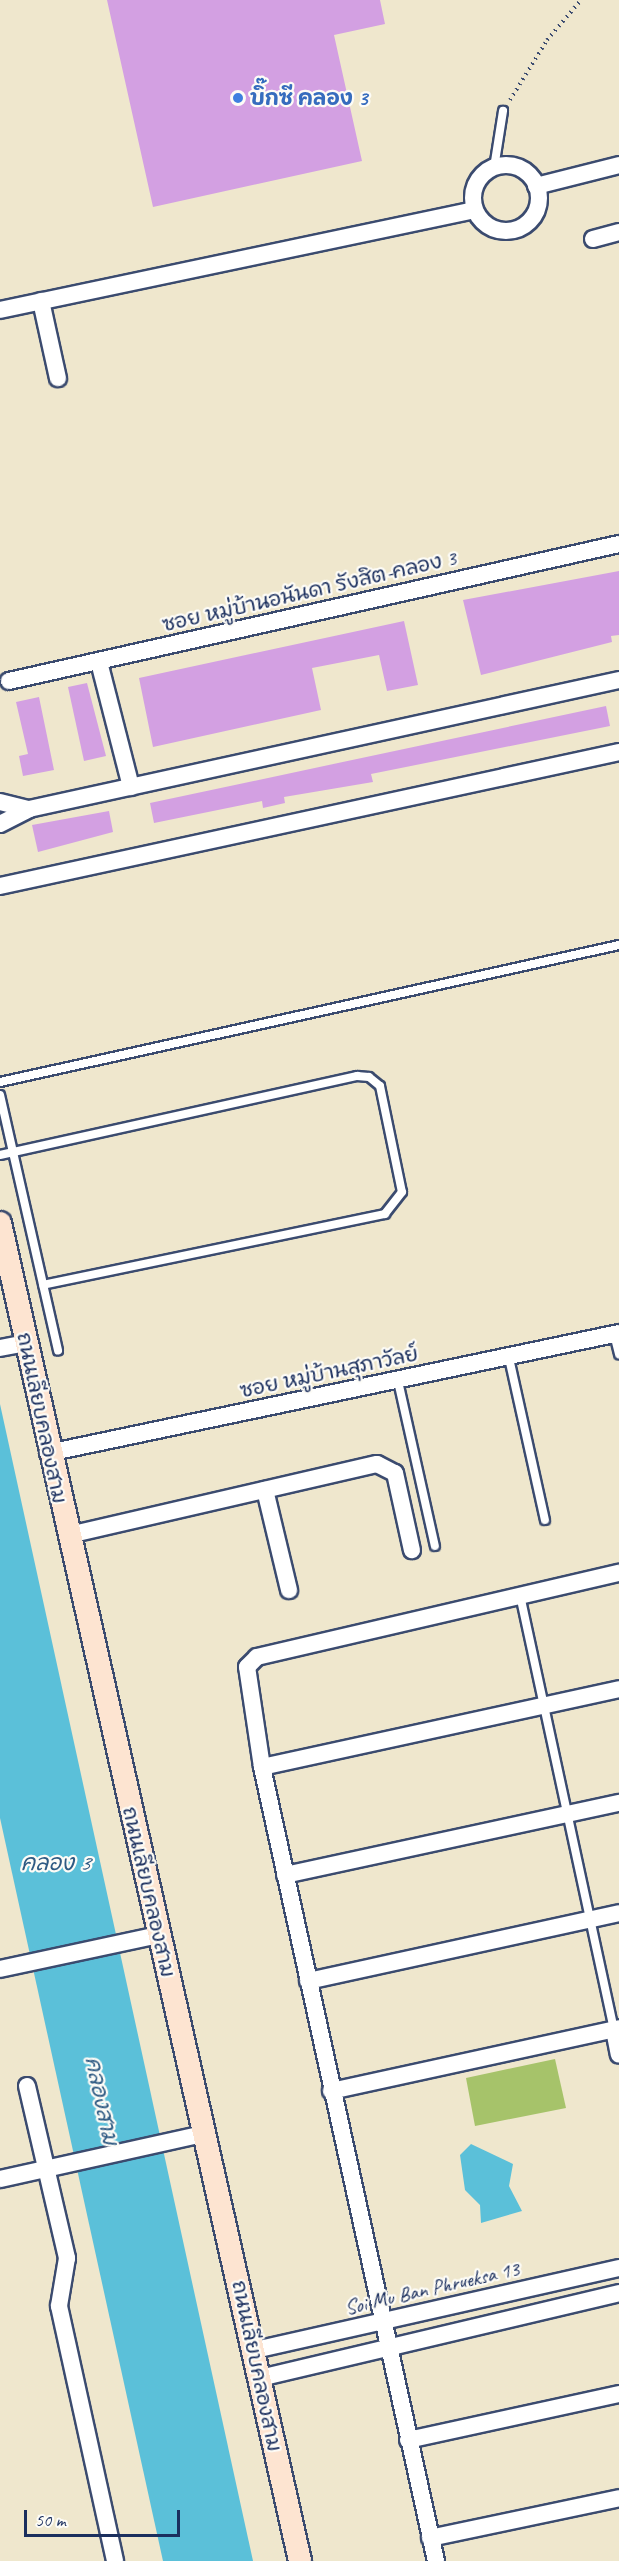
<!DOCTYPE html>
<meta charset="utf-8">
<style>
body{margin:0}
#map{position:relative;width:619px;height:2561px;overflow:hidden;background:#efe7cd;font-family:Caveat,"Playpen Sans Thai",sans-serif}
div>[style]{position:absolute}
.green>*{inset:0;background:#a6c36a}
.water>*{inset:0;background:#5bc0d9}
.building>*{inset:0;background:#d3a0e2}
.path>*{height:4px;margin-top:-2px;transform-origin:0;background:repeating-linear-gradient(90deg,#3b4b6f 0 1.5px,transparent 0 6px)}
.roads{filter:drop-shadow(2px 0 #3b4b6f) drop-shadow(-2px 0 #3b4b6f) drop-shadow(0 2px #3b4b6f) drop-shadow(0 -2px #3b4b6f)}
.lane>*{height:8px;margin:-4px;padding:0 4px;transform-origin:4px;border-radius:4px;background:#fff}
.street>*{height:16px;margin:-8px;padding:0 8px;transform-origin:8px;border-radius:8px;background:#fff}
.street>.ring{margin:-8px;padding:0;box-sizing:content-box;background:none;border:16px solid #fff;border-radius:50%}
.secondary>*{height:22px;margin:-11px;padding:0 11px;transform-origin:11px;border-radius:11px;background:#fde4d1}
.dots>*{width:16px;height:16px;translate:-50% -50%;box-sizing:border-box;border:3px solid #fdfcf7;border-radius:50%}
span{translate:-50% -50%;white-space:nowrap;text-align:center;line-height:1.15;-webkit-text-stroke:4.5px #fdfcf7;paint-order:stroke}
.shop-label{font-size:21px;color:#366cbe;font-weight:700}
.left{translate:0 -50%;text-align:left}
.street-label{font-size:21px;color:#1b2f5e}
.water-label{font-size:22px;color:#2e5a83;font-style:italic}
.scale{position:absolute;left:24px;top:2510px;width:156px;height:27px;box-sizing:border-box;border:3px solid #1b2f5e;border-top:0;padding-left:8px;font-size:18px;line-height:21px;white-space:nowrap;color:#1b2f5e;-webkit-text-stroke:4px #fdfcf7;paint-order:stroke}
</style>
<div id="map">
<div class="green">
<div style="clip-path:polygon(555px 2059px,566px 2108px,475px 2126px,466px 2078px)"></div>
</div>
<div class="water">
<div style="clip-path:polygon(0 1404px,253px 2561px,163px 2561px,0 1818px)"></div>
<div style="clip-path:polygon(471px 2144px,513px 2164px,509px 2186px,522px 2211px,481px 2223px,480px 2205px,465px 2190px,460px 2155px)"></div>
</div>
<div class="building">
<div style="clip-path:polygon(107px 0,380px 0,385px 24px,334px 35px,362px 161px,153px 207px)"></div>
<div style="clip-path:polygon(619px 571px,619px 635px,611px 636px,612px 642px,481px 675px,463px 600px)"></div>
<div style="clip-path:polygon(404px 621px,418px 685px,387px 691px,379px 655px,312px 668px,321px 710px,153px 747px,139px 678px)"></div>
<div style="clip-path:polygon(87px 683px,106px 756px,84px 761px,68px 687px)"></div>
<div style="clip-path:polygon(39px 697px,54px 770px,23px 776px,19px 756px,28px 754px,16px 702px)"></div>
<div style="clip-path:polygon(606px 706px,610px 726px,371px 774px,373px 782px,284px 797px,285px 803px,263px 808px,262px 801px,154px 823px,150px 803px)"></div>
<div style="clip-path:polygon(109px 811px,113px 832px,38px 852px,32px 825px)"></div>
</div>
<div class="path">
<div style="left:510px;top:100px;width:70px;rotate:-58.3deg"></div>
<div style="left:547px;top:40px;width:52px;rotate:-49.6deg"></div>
</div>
<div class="roads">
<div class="lane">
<div style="left:494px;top:168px;width:58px;rotate:-81deg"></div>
<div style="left:0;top:1082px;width:634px;rotate:-12.48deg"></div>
<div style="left:0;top:1095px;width:262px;rotate:77.2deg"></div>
<div style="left:0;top:1155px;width:366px;rotate:-12.5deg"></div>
<div style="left:357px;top:1076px;width:12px;rotate:5deg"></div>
<div style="left:369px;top:1077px;width:14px;rotate:39deg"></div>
<div style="left:380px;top:1086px;width:108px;rotate:78.3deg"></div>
<div style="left:402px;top:1192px;width:28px;rotate:128deg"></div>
<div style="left:385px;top:1214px;width:349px;rotate:168.3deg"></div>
<div style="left:614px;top:1334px;width:21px;rotate:76deg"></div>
<div style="left:509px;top:1358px;width:166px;rotate:77.5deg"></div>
<div style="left:398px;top:1381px;width:169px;rotate:77.4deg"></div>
<div style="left:520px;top:1595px;width:445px;rotate:77.8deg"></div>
</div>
<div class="street">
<div class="ring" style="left:473px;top:165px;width:50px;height:50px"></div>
<div style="left:536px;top:186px;width:86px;rotate:-14.2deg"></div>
<div style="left:593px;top:239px;width:27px;rotate:-15deg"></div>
<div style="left:41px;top:301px;width:79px;rotate:77.6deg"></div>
<div style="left:0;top:310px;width:485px;rotate:-11.9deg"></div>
<div style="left:99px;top:662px;width:129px;rotate:75.6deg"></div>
<div style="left:9px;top:681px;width:625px;rotate:-12.66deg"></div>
<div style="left:0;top:802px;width:30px;rotate:14deg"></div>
<div style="left:0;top:824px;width:33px;rotate:-27deg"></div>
<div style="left:29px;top:809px;width:604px;rotate:-12.33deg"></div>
<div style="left:0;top:886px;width:633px;rotate:-12.21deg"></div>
<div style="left:0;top:1348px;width:26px;rotate:-11deg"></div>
<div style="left:48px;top:1453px;width:583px;rotate:-11.87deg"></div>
<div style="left:265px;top:1490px;width:103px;rotate:76.5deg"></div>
<div style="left:69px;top:1535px;width:316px;rotate:-13deg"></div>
<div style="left:377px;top:1464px;width:20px;rotate:27deg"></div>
<div style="left:395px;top:1473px;width:79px;rotate:77.6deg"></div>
<div style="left:262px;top:1767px;width:365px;rotate:-12.3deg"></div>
<div style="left:285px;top:1875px;width:342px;rotate:-12.2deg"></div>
<div style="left:0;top:1969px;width:163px;rotate:-12.1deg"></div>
<div style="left:308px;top:1981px;width:318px;rotate:-12.3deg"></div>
<div style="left:614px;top:2030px;width:25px;rotate:79deg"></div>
<div style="left:27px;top:2086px;width:177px;rotate:76.9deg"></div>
<div style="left:67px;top:2258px;width:49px;rotate:99.5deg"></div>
<div style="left:59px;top:2306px;width:261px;rotate:77.6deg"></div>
<div style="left:331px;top:2091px;width:295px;rotate:-12.3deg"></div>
<div style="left:0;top:2179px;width:208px;rotate:-12.5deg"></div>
<div style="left:255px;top:2350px;width:373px;rotate:-12.7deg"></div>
<div style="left:260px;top:2378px;width:369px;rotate:-13.3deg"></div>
<div style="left:408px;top:2440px;width:216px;rotate:-12.3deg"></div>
<div style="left:430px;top:2538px;width:193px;rotate:-11.9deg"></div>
<div style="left:436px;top:2561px;width:813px;rotate:-102.36deg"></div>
<div style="left:262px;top:1767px;width:101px;rotate:-98.5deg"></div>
<div style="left:247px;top:1667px;width:14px;rotate:-45deg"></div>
<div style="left:257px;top:1657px;width:372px;rotate:-13.1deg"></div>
</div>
<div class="secondary">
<div style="left:0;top:1223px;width:1371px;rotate:77.36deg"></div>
</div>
</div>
<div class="dots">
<div style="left:238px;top:98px;background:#3f7fe0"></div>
</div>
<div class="shop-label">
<span class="left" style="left:250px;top:98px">บิ๊กซี คลอง 3</span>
</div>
<div class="street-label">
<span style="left:309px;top:591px;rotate:-13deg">ซอย หมู่บ้านอนันดา รังสิต-คลอง 3</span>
<span style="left:329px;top:1372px;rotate:-12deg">ซอย หมู่บ้านสุภาวัลย์</span>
<span style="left:42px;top:1418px;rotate:78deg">ถนนเลียบคลองสาม</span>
<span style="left:149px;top:1892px;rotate:77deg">ถนนเลียบคลองสาม</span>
<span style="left:432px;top:2288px;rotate:-13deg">Soi Mu Ban Phrueksa 13</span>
<span style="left:257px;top:2366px;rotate:78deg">ถนนเลียบคลองสาม</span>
</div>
<div class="water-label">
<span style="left:55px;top:1864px">คลอง 3</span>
<span style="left:101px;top:2101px;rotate:78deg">คลองสาม</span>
</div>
<div class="scale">50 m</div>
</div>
